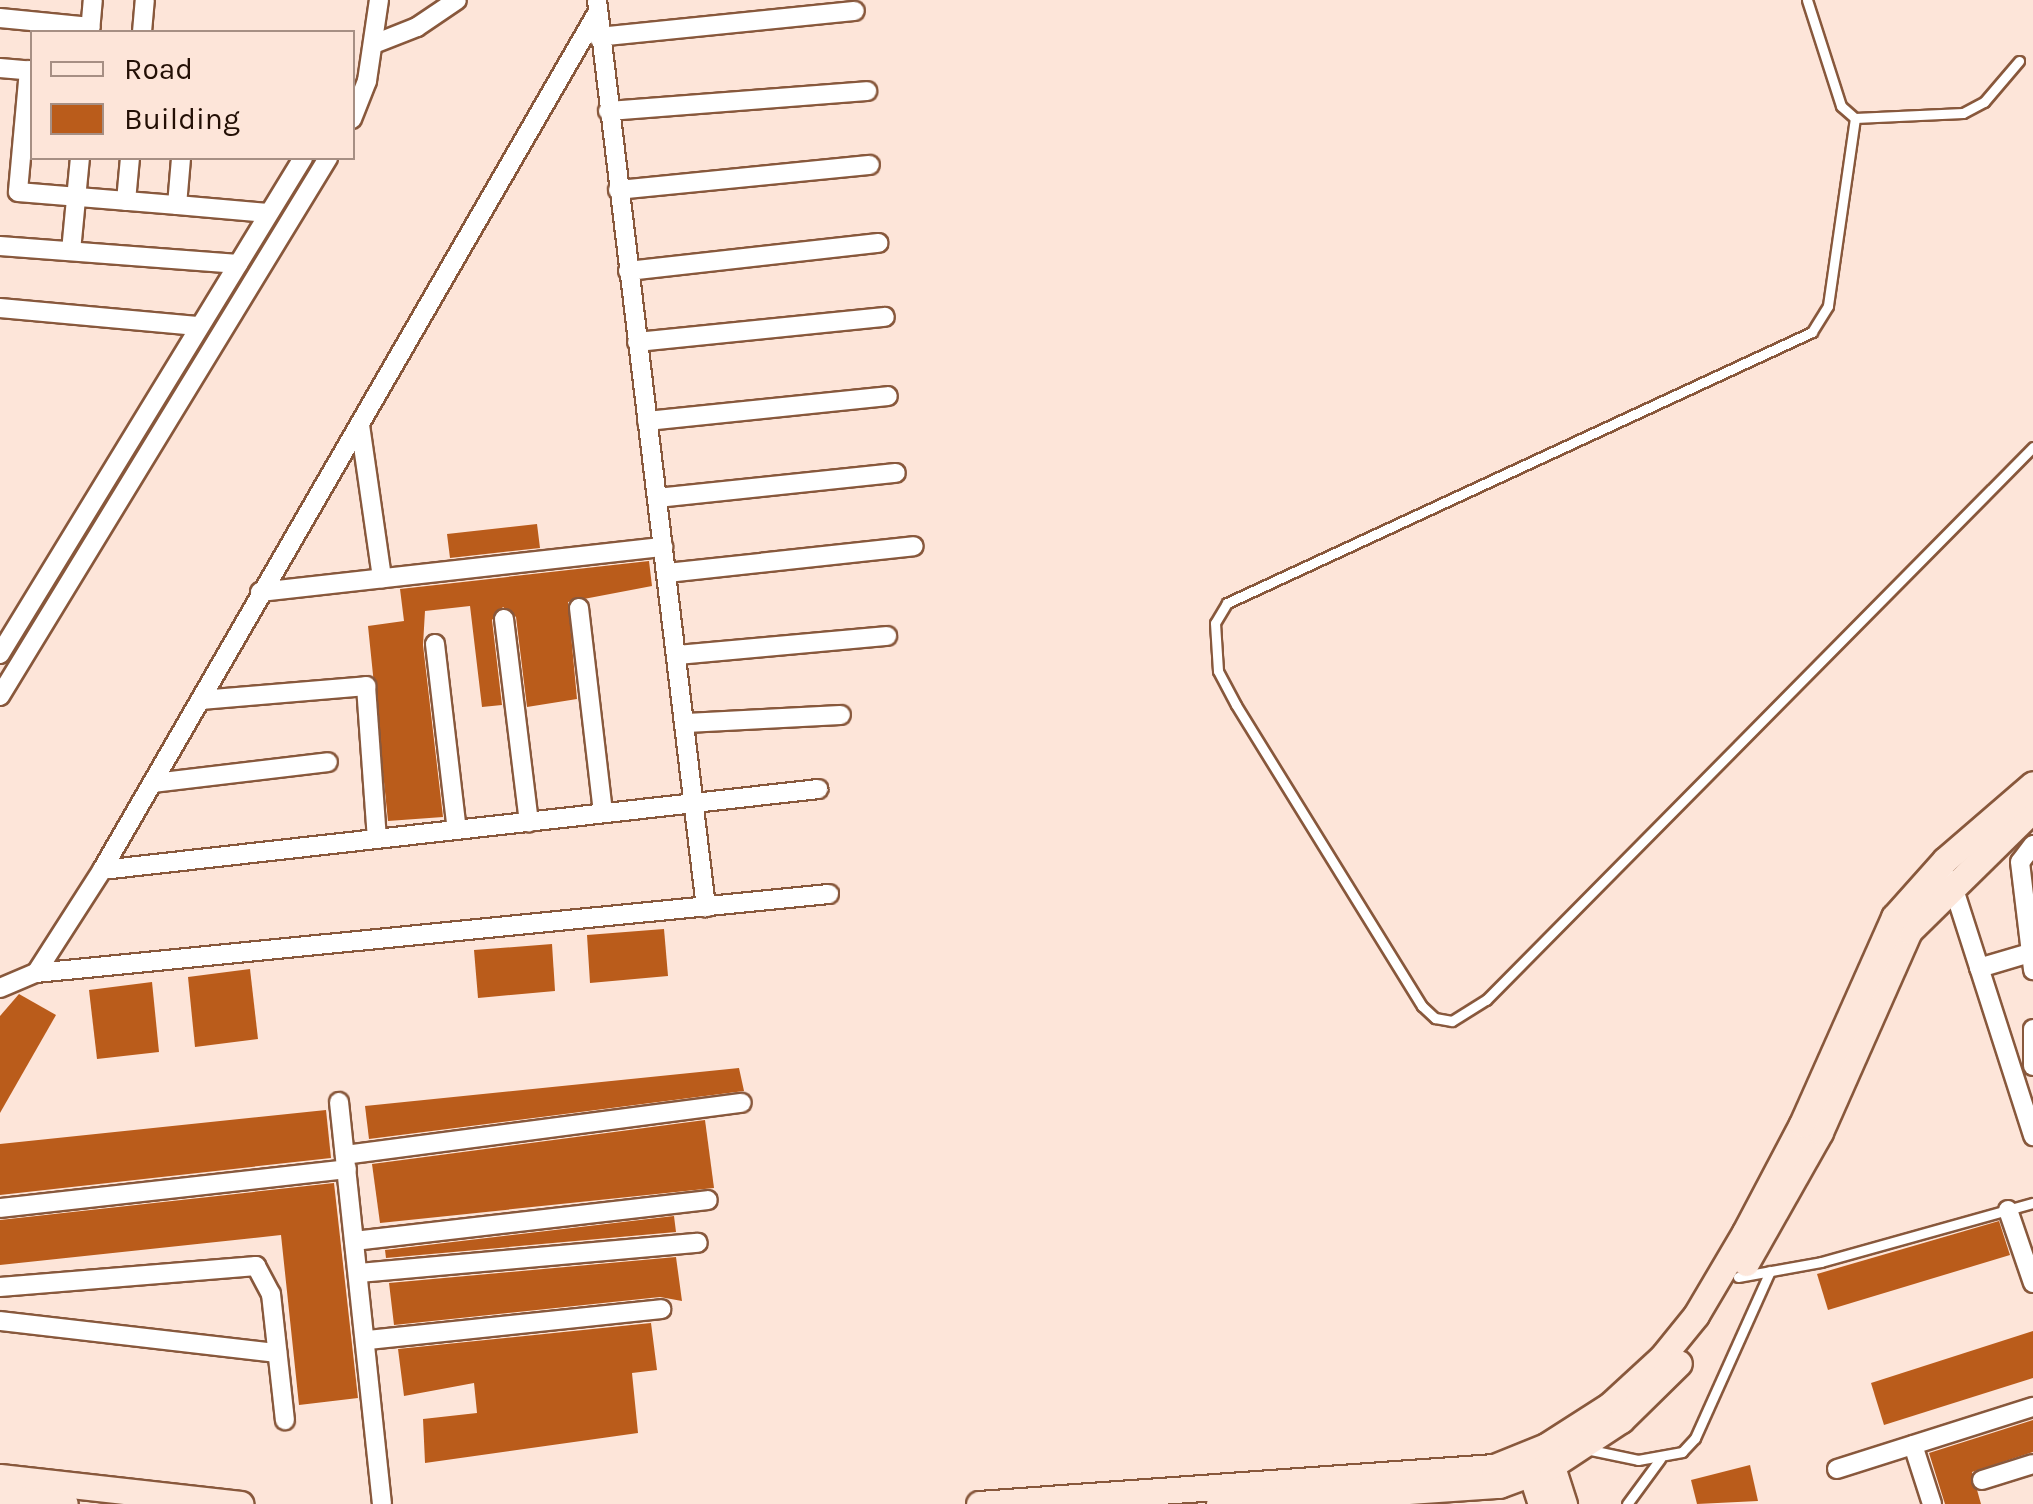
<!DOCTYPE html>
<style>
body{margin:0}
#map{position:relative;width:2033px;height:1504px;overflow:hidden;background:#fde5d9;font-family:Karla,sans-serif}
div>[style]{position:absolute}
.building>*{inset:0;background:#ba5c1b}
.roads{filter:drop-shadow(2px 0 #88583c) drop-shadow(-2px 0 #88583c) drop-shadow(0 2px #88583c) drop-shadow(0 -2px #88583c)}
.lane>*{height:9px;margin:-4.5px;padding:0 4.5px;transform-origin:4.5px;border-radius:4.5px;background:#fff}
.street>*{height:18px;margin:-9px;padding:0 9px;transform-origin:9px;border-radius:9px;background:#fff}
.secondary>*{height:25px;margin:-12.5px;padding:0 12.5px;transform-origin:12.5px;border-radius:12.5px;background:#fde7db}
span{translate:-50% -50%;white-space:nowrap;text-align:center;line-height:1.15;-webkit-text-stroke:9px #fde5d9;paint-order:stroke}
.legend{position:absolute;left:30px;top:30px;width:325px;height:130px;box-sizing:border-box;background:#fde5d9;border:2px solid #a68f84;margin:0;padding:12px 18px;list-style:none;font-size:30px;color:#230f05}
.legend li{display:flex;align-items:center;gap:20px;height:50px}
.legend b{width:50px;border:2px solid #a68f84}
</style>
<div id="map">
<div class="building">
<div style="clip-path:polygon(537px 524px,540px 548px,450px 558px,447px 534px)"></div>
<div style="clip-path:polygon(649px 561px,652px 586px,568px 602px,577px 699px,527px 707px,516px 617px,503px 607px,492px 620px,502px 705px,482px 707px,470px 606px,425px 611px,423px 645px,443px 817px,388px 821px,368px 626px,404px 621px,400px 589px)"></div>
<div style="clip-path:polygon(664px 929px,668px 976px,590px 983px,587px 935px)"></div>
<div style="clip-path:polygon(552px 944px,555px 991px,478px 998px,474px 950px)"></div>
<div style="clip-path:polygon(250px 969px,258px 1039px,195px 1047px,188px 977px)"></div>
<div style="clip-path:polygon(152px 982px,159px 1052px,97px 1059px,89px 990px)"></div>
<div style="clip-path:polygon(19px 994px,56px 1015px,0 1113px,0 1016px)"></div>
<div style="clip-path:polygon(739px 1068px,744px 1091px,369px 1139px,365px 1106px)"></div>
<div style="clip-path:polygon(326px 1110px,331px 1158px,0 1195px,0 1144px)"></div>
<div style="clip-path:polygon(705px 1120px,714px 1188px,380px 1223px,372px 1164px)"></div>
<div style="clip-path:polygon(334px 1183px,358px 1398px,299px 1405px,281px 1235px,0 1265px,0 1220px)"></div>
<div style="clip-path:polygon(674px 1216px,676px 1232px,386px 1258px,385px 1250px)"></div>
<div style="clip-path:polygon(1999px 1221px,2010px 1255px,1828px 1310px,1817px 1274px)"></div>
<div style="clip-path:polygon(676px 1257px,682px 1301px,660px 1297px,394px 1325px,389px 1283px)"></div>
<div style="clip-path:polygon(651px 1323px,657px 1370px,632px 1373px,638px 1433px,425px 1463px,423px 1419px,477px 1413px,474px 1383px,404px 1396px,398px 1349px)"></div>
<div style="clip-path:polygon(2033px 1331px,2033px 1378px,1884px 1425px,1871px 1383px)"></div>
<div style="clip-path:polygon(2033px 1420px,2033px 1452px,1972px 1472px,1981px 1504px,1945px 1504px,1929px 1453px)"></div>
<div style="clip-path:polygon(1750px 1465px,1758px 1501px,1697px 1504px,1691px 1480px)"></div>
</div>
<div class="roads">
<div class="lane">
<div style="left:1807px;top:0;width:111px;rotate:72.2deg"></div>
<div style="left:1841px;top:106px;width:18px;rotate:41deg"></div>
<div style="left:1855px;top:118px;width:108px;rotate:-2.7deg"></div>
<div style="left:1963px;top:113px;width:24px;rotate:-28deg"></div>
<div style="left:1984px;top:102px;width:54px;rotate:-49.5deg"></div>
<div style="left:1855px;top:118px;width:190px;rotate:98.2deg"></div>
<div style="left:1828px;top:306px;width:31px;rotate:122deg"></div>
<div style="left:1812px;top:332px;width:645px;rotate:155.14deg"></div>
<div style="left:1227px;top:603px;width:23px;rotate:121deg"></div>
<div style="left:1215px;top:623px;width:48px;rotate:86.4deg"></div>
<div style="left:1218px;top:671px;width:38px;rotate:62deg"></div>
<div style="left:1236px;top:705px;width:354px;rotate:58.3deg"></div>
<div style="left:1422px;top:1006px;width:18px;rotate:43deg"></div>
<div style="left:1435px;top:1018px;width:17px;rotate:10deg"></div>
<div style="left:1452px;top:1021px;width:40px;rotate:-32deg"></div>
<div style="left:1486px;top:1000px;width:778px;rotate:-45.31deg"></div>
<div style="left:1738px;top:1277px;width:84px;rotate:-10.2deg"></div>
<div style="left:1821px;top:1262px;width:220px;rotate:-15.6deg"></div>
<div style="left:1586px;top:1449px;width:53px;rotate:11.9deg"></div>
<div style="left:1638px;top:1460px;width:45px;rotate:-10.3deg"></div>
<div style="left:1682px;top:1452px;width:19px;rotate:-47deg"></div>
<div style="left:1695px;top:1438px;width:183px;rotate:-65.8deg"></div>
<div style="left:1627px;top:1504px;width:56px;rotate:-53.7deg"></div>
</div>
<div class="street">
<div style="left:597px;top:0;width:914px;rotate:83.15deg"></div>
<div style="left:0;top:18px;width:91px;rotate:5.6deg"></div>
<div style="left:90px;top:32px;width:32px;rotate:-85deg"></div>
<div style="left:142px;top:32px;width:32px;rotate:-85deg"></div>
<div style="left:598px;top:37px;width:258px;rotate:-5.8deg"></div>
<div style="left:374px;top:44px;width:46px;rotate:-21.6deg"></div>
<div style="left:417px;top:27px;width:48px;rotate:-34deg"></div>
<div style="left:0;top:68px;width:32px;rotate:5deg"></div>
<div style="left:29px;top:70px;width:122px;rotate:95.2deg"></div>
<div style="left:18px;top:192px;width:160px;rotate:4.7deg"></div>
<div style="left:177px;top:205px;width:47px;rotate:-85.1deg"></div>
<div style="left:608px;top:111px;width:260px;rotate:-4.4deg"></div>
<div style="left:352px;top:119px;width:41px;rotate:-68.5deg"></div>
<div style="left:367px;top:81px;width:82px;rotate:-81.6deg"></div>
<div style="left:618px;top:190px;width:253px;rotate:-5.7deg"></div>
<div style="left:126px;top:201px;width:43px;rotate:-84.7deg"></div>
<div style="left:177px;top:205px;width:91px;rotate:5deg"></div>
<div style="left:0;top:246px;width:239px;rotate:4.3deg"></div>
<div style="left:71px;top:251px;width:93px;rotate:-84.5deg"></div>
<div style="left:628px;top:271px;width:252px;rotate:-6.4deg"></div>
<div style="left:0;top:308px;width:198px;rotate:5.2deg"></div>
<div style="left:637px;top:342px;width:249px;rotate:-5.8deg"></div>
<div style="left:647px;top:421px;width:242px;rotate:-5.9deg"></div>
<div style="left:360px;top:425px;width:155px;rotate:81.8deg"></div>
<div style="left:657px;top:498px;width:240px;rotate:-6deg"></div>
<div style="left:667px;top:573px;width:248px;rotate:-6.2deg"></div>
<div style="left:260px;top:592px;width:406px;rotate:-6.4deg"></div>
<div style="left:579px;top:608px;width:206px;rotate:83.3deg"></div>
<div style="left:504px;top:619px;width:205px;rotate:83deg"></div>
<div style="left:435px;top:644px;width:187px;rotate:83.3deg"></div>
<div style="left:0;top:654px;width:581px;rotate:-58.58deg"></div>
<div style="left:678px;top:655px;width:210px;rotate:-5.2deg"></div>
<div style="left:0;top:696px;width:630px;rotate:-58.63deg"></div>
<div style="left:201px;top:700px;width:166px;rotate:-4.8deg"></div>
<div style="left:366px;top:686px;width:153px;rotate:85.9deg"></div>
<div style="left:686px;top:723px;width:155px;rotate:-3deg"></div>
<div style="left:153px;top:783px;width:176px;rotate:-6.8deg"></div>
<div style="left:2033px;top:845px;width:21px;rotate:127deg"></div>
<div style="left:2020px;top:862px;width:109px;rotate:83.1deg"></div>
<div style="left:102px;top:870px;width:721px;rotate:-6.45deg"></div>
<div style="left:1951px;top:880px;width:269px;rotate:72.2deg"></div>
<div style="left:1979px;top:968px;width:56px;rotate:-16.5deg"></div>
<div style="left:36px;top:973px;width:122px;rotate:-57.3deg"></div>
<div style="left:102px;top:870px;width:987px;rotate:-59.98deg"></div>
<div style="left:0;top:988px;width:39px;rotate:-23deg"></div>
<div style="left:36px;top:973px;width:797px;rotate:-5.69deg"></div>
<div style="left:2033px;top:1029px;width:37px;rotate:90deg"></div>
<div style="left:339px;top:1102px;width:404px;rotate:83.9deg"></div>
<div style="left:345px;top:1155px;width:400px;rotate:-7.5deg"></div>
<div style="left:0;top:1208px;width:349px;rotate:-6.4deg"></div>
<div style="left:2008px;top:1210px;width:77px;rotate:71.1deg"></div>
<div style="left:354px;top:1241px;width:356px;rotate:-6.6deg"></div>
<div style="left:359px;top:1273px;width:340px;rotate:-5.1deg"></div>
<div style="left:0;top:1287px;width:257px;rotate:-4.7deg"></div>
<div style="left:256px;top:1266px;width:32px;rotate:62deg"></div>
<div style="left:271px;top:1294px;width:127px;rotate:83.7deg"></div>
<div style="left:0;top:1321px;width:279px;rotate:6.6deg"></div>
<div style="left:368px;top:1340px;width:295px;rotate:-6deg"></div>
<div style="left:1913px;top:1445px;width:62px;rotate:72.1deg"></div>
<div style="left:1837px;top:1469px;width:206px;rotate:-17.6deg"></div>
<div style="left:1982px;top:1480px;width:53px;rotate:-17.4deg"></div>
</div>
<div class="secondary">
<div style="left:1746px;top:1263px;width:150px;rotate:-60.5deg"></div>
<div style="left:1820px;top:1132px;width:220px;rotate:-66.1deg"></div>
<div style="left:1909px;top:931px;width:174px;rotate:-44.5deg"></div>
<div style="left:1547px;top:1451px;width:56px;rotate:72.2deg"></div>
<div style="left:1527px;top:1461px;width:45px;rotate:72deg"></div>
<div style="left:0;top:1477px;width:242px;rotate:6.4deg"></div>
<div style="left:0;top:1497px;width:65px;rotate:6.1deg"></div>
<div style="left:979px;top:1504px;width:516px;rotate:-4.11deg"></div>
<div style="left:1494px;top:1467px;width:56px;rotate:-22deg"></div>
<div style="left:1546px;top:1446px;width:76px;rotate:-32.6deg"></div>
<div style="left:1610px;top:1405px;width:71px;rotate:-42.7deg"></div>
<div style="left:1662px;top:1357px;width:54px;rotate:-51deg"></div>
<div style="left:1696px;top:1315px;width:96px;rotate:-59.4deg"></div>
<div style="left:1745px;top:1232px;width:122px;rotate:-62.2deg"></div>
<div style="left:1802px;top:1124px;width:227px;rotate:-66deg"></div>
<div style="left:1894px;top:917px;width:76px;rotate:-48.2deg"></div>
<div style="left:1945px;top:860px;width:116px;rotate:-40.8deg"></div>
<div style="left:1219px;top:1504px;width:281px;rotate:-3.9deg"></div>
<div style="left:1499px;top:1485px;width:55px;rotate:-20.1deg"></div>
<div style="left:1551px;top:1466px;width:84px;rotate:-33.3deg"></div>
<div style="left:1621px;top:1420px;width:81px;rotate:-44.5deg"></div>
</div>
</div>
<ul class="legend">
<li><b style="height:12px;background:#fde7db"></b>Road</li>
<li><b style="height:28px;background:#ba5c1b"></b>Building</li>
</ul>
</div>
